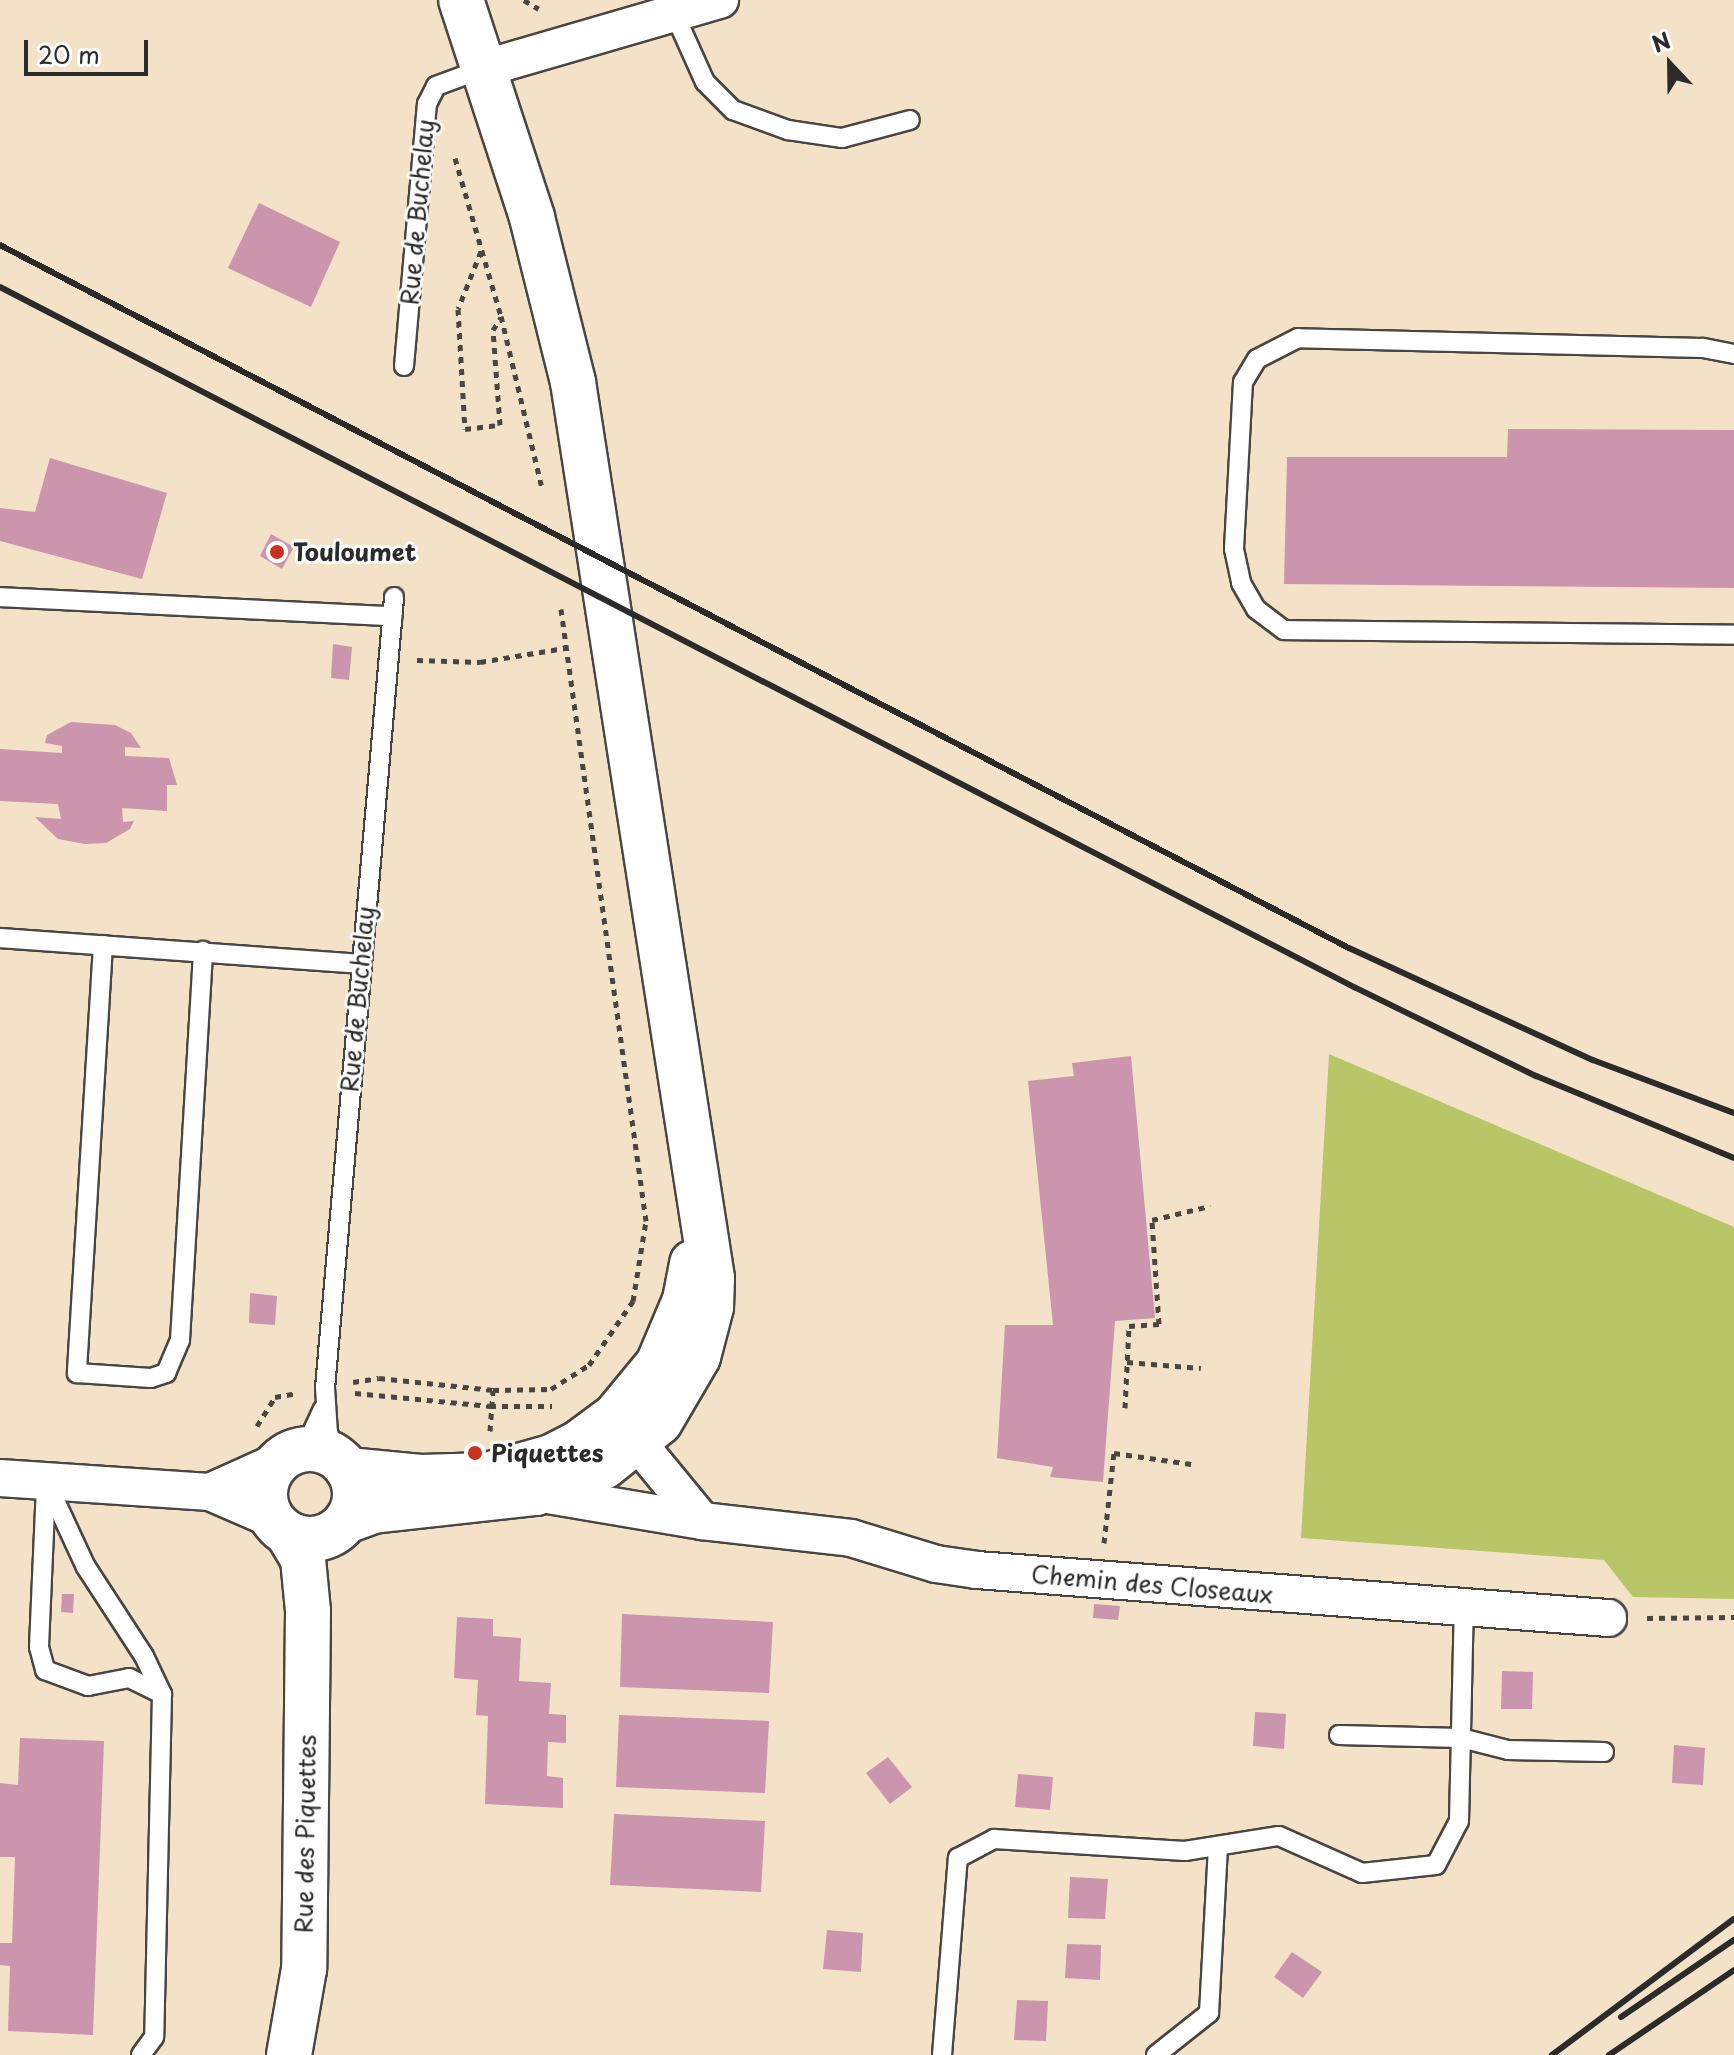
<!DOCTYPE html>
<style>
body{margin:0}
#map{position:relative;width:1734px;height:2055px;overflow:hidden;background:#f3e2c7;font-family:"Playpen Sans",sans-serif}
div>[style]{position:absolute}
.green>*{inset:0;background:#b8c668}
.building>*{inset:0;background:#cb95ae}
.path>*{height:5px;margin-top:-2.5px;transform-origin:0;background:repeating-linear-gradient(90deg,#494642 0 6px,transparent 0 12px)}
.roads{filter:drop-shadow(2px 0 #494642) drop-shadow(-2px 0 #494642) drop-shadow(0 2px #494642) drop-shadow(0 -2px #494642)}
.service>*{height:18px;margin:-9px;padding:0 9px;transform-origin:9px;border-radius:9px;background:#fff}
.minor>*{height:36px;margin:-18px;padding:0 18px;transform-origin:18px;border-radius:18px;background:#fff}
.tertiary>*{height:44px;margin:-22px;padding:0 22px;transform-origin:22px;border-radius:22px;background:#fff}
.tertiary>.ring{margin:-22px;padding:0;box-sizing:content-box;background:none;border:44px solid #fff;border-radius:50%}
.rail>*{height:6px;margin:-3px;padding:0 3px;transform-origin:3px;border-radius:3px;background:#2b2b2b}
.dots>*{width:22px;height:22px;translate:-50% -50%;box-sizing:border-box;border:4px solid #fff;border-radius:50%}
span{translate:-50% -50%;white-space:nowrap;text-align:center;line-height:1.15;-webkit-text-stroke:6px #fff;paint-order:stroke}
.street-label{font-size:24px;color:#2b2b2b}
.poi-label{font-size:24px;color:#2b2b2b;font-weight:700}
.left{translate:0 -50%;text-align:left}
.north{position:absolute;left:1630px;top:24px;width:80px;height:80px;-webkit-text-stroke:6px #fff;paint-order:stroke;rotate:338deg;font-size:22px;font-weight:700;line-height:32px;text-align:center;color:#2b2b2b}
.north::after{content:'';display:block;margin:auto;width:28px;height:36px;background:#2b2b2b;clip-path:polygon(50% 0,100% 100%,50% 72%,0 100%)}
.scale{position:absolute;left:24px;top:40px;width:124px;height:36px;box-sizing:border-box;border:4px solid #2b2b2b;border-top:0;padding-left:10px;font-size:24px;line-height:28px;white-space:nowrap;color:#2b2b2b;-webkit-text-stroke:6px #fff;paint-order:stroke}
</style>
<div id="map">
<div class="green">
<div style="clip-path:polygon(1329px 1054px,1734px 1227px,1734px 1599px,1633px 1597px,1604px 1560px,1301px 1538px)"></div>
</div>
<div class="building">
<div style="clip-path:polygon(259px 203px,340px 242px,311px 307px,228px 268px)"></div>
<div style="clip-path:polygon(1508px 429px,1734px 430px,1734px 588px,1284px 584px,1287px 457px,1507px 457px)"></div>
<div style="clip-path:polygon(50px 458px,167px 493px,142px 579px,0 541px,0 508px,35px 512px)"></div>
<div style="clip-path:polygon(271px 534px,294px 547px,282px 569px,260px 556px)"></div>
<div style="clip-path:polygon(333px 644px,352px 647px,349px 680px,331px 678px)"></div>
<div style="clip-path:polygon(71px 722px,115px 725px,131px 733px,141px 748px,125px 747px,125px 756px,169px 758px,177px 785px,167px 785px,167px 811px,122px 808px,123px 822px,134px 821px,130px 829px,106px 843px,85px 844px,58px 839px,35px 817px,61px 819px,58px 804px,0 801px,0 749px,62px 753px,62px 746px,45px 743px,47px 735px)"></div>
<div style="clip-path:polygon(1131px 1056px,1155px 1318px,1115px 1321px,1103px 1482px,1050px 1477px,1053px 1467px,997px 1458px,1005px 1325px,1053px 1325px,1028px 1081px,1074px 1076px,1072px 1063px)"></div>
<div style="clip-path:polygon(250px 1293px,277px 1296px,275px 1325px,249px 1323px)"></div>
<div style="clip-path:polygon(62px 1594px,74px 1594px,73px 1613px,61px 1612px)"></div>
<div style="clip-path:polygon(1094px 1604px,1120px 1606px,1118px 1620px,1093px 1618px)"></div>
<div style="clip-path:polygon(622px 1614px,773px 1622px,769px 1693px,620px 1687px)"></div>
<div style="clip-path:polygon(457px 1617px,493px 1619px,493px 1636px,521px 1638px,519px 1681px,551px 1683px,549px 1714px,566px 1715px,566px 1743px,548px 1742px,547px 1776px,563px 1778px,563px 1808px,485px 1804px,488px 1716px,476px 1715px,478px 1680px,454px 1678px)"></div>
<div style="clip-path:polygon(1502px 1671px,1533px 1672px,1532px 1709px,1501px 1709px)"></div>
<div style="clip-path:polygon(1255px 1712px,1286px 1714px,1284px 1749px,1253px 1746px)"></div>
<div style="clip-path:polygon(619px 1715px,769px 1721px,765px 1793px,616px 1787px)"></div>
<div style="clip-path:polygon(20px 1738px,104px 1741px,93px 2035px,8px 2031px,10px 1966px,0 1965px,0 1943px,12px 1943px,15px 1857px,0 1857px,0 1783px,18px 1785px)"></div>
<div style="clip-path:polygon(1674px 1745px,1705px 1748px,1703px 1785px,1672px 1783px)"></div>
<div style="clip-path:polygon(888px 1757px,912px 1787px,890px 1804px,866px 1773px)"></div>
<div style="clip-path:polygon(1018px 1774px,1053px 1777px,1050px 1810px,1015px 1807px)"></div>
<div style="clip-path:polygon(614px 1814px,765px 1821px,761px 1892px,610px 1885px)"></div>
<div style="clip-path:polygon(1070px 1877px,1108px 1879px,1105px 1919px,1068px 1918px)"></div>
<div style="clip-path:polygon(827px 1930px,863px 1933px,861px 1972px,823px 1969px)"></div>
<div style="clip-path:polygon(1067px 1944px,1101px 1945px,1100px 1980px,1065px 1978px)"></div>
<div style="clip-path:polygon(1292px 1952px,1322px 1972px,1303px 1998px,1274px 1977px)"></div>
<div style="clip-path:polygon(1017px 2000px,1048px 2001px,1046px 2041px,1014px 2040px)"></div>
</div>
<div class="path">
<div style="left:524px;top:0;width:17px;rotate:31deg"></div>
<div style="left:455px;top:158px;width:165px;rotate:73.8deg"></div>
<div style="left:501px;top:316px;width:177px;rotate:76.6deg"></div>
<div style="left:481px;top:251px;width:62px;rotate:111.6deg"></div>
<div style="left:458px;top:309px;width:120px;rotate:86.7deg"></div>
<div style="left:465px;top:429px;width:35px;rotate:-7deg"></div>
<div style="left:500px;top:425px;width:95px;rotate:-94.2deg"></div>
<div style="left:493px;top:330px;width:15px;rotate:-58deg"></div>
<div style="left:417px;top:660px;width:63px;rotate:1.8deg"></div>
<div style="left:480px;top:662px;width:86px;rotate:-9.4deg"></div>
<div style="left:1127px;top:1362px;width:74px;rotate:4.6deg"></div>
<div style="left:353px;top:1382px;width:26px;rotate:-9deg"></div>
<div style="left:379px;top:1378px;width:115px;rotate:6deg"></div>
<div style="left:493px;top:1390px;width:58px;rotate:-1deg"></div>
<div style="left:551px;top:1389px;width:45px;rotate:-32.3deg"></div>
<div style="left:589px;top:1365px;width:78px;rotate:-55.5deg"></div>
<div style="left:633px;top:1301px;width:81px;rotate:-80.8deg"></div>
<div style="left:646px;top:1221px;width:618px;rotate:-97.91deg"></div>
<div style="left:355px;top:1393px;width:136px;rotate:5.5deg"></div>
<div style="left:490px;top:1406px;width:62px"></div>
<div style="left:1125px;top:1408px;width:82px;rotate:-87.2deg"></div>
<div style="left:1129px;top:1326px;width:30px;rotate:-4deg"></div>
<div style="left:1159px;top:1324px;width:104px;rotate:-93.9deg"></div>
<div style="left:1152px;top:1220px;width:60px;rotate:-13.6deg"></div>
<div style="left:257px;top:1426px;width:34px;rotate:-58deg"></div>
<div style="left:275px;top:1397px;width:23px;rotate:-10deg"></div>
<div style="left:490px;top:1431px;width:41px;rotate:-85.8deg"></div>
<div style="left:1104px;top:1543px;width:91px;rotate:-83.7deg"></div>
<div style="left:1114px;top:1453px;width:78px;rotate:8.1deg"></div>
<div style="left:1647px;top:1618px;width:87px;rotate:-0.7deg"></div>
</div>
<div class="roads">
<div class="service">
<div style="left:674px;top:13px;width:76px;rotate:65.8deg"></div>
<div style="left:705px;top:82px;width:40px;rotate:45deg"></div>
<div style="left:733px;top:110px;width:59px;rotate:20deg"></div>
<div style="left:788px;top:130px;width:55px;rotate:8.4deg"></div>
<div style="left:842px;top:138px;width:70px;rotate:-14.8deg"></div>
<div style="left:1734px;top:354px;width:33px;rotate:-169deg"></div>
<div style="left:1702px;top:348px;width:404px;rotate:-178.6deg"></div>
<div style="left:1298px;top:338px;width:46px;rotate:152.9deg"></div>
<div style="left:1257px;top:359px;width:27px;rotate:121deg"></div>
<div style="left:1243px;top:382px;width:167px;rotate:93.1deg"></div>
<div style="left:1234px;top:549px;width:35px;rotate:78deg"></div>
<div style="left:1241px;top:583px;width:30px;rotate:60deg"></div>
<div style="left:1256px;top:609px;width:35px;rotate:37deg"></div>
<div style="left:1284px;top:630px;width:450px;rotate:0.6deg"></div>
<div style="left:404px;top:366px;width:263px;rotate:-85deg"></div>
<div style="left:427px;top:104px;width:20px;rotate:-63deg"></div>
<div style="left:436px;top:86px;width:49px;rotate:-20.3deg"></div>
<div style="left:0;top:597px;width:393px;rotate:2.8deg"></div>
<div style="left:0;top:938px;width:361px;rotate:4.1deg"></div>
<div style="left:103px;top:945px;width:429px;rotate:93.5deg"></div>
<div style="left:77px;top:1373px;width:74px;rotate:3.9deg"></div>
<div style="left:151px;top:1378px;width:16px;rotate:-18deg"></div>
<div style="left:166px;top:1373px;width:36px;rotate:-67deg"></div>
<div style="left:180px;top:1340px;width:390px;rotate:-86.6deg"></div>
<div style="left:290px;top:1454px;width:24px;rotate:-38deg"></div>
<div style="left:309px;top:1439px;width:33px;rotate:-65deg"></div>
<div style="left:341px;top:1462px;width:32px;rotate:-114deg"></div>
<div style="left:328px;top:1433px;width:45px;rotate:-93.8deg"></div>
<div style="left:325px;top:1388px;width:794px;rotate:-85.01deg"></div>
<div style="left:46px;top:1481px;width:95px;rotate:65.1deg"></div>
<div style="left:86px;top:1567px;width:106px;rotate:56.9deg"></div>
<div style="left:144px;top:1656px;width:42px;rotate:64.7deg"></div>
<div style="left:162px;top:1694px;width:343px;rotate:91.3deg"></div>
<div style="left:154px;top:2037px;width:22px;rotate:126deg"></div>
<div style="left:46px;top:1486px;width:161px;rotate:92.5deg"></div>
<div style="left:39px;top:1647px;width:24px;rotate:75deg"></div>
<div style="left:45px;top:1670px;width:46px;rotate:20.4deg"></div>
<div style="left:88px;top:1686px;width:42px;rotate:-11deg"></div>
<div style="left:129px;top:1678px;width:37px;rotate:26deg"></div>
<div style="left:1339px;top:1735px;width:122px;rotate:1.4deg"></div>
<div style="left:1461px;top:1738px;width:49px;rotate:14.3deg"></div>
<div style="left:1508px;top:1750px;width:96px;rotate:1.2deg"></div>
<div style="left:942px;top:2055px;width:198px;rotate:-85.4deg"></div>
<div style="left:958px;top:1858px;width:41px;rotate:-27.8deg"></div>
<div style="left:994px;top:1839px;width:191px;rotate:3.6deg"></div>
<div style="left:1185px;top:1851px;width:95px;rotate:-9.1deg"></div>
<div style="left:1279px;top:1836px;width:91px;rotate:24deg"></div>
<div style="left:1362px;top:1873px;width:74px;rotate:-6.2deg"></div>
<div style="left:1436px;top:1865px;width:50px;rotate:-62.4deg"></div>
<div style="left:1459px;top:1821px;width:213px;rotate:-88.7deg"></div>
<div style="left:1156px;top:2055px;width:68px;rotate:-38.4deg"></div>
<div style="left:1209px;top:2013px;width:167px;rotate:-86.9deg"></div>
</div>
<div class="minor">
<div style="left:482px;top:69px;width:248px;rotate:-16.2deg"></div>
<div style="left:619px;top:1420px;width:131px;rotate:50.6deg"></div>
<div style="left:0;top:1478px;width:210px;rotate:3.8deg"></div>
<div style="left:210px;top:1492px;width:68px;rotate:23.5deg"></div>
<div style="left:210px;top:1492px;width:78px;rotate:-24.3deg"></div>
<div style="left:536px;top:1493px;width:168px;rotate:9.6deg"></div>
<div style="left:702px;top:1521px;width:150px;rotate:6.5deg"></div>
<div style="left:851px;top:1538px;width:89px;rotate:17deg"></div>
<div style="left:936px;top:1564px;width:41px;rotate:8.3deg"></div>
<div style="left:977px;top:1570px;width:633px;rotate:4.35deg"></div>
</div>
<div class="tertiary">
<div class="ring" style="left:265px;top:1449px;width:46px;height:46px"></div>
<div style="left:348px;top:1470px;width:73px;rotate:5.5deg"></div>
<div style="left:421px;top:1477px;width:66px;rotate:-1.7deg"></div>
<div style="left:487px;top:1475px;width:66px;rotate:-15.7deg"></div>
<div style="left:551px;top:1457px;width:33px;rotate:-27deg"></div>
<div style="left:580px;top:1442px;width:44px;rotate:-36.6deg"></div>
<div style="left:615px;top:1416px;width:67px;rotate:-50.4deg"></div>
<div style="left:658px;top:1364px;width:69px;rotate:-67.1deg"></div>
<div style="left:685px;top:1300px;width:38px;rotate:-79deg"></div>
<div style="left:346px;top:1521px;width:29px;rotate:-20deg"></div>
<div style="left:373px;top:1511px;width:164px;rotate:-6.3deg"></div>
<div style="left:536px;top:1493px;width:74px;rotate:-21.4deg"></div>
<div style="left:605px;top:1466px;width:70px;rotate:-38.7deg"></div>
<div style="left:660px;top:1422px;width:75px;rotate:-59.7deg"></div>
<div style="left:698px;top:1357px;width:52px;rotate:-75.4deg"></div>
<div style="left:711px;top:1307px;width:29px;rotate:-88deg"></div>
<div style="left:712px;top:1278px;width:907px;rotate:-98.82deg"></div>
<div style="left:573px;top:382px;width:170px;rotate:-104deg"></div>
<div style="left:532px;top:217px;width:228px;rotate:-108.1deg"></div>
<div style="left:288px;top:1534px;width:29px;rotate:59deg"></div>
<div style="left:303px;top:1559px;width:52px;rotate:84.5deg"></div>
<div style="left:308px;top:1611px;width:358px;rotate:90.6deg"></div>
<div style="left:304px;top:1969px;width:87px;rotate:99.9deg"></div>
</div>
</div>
<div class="rail">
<div style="left:0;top:245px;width:1521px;rotate:27.53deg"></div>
<div style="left:1349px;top:948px;width:268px;rotate:24.7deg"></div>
<div style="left:1593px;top:1060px;width:151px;rotate:20.6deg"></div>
<div style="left:0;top:287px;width:1526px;rotate:27.34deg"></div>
<div style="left:1356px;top:988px;width:200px;rotate:26.1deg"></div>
<div style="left:1536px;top:1076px;width:214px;rotate:22.5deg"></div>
<div style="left:1621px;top:2017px;width:137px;rotate:-34.3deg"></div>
<div style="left:1552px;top:2055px;width:227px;rotate:-36.8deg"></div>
<div style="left:1609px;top:2055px;width:151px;rotate:-34.2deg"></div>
</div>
<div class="dots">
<div style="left:277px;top:552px;background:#c8321e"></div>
<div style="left:475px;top:1453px;background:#c8321e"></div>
</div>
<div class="street-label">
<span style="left:417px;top:212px;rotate:-85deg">Rue de Buchelay</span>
<span style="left:357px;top:999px;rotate:-85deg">Rue de Buchelay</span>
<span style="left:1152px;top:1584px;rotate:5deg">Chemin des Closeaux</span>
<span style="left:305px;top:1834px;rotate:-89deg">Rue des Piquettes</span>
</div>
<div class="poi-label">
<span class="left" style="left:293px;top:552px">Touloumet</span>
<span class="left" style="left:491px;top:1453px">Piquettes</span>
</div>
<div class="north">N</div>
<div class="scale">20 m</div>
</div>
